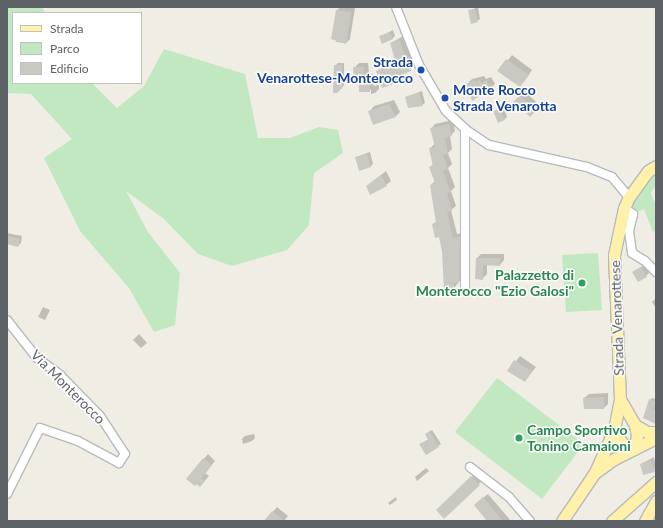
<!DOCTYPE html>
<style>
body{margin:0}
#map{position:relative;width:663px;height:528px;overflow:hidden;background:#f0ede5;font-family:Lato,sans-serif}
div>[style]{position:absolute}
.green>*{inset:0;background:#c1e8c0}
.shadow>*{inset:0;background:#0003}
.building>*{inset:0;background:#cac8c2}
.roads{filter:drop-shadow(1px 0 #b7babf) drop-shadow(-1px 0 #b7babf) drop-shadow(0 1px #b7babf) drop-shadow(0 -1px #b7babf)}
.minor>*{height:8px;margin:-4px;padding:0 4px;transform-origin:4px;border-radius:4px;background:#fff}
.major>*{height:11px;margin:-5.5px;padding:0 5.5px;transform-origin:5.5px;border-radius:5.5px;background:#fff1aa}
.dots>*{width:11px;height:11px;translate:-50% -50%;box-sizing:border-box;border:2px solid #fff;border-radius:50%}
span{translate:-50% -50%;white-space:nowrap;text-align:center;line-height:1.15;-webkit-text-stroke:3px #fff;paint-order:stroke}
.transit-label{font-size:14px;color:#164399;font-weight:700}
.right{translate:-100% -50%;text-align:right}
.left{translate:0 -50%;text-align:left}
.leisure-label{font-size:14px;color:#27864d;font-weight:700}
.street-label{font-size:14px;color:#5c6166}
.frame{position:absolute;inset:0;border:8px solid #5c6166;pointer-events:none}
.legend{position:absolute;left:12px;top:12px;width:130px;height:72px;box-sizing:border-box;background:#fff;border:1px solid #bec0c2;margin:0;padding:5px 7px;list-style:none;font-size:12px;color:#5c6166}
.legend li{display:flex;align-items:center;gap:8px;height:20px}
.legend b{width:20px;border:1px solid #bec0c2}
</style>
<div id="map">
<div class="green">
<div style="clip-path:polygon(7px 7px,42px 7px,45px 13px,13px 13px,13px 83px,92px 83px,117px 108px,144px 86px,164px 49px,245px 74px,258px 138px,290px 138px,319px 127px,338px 130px,343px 153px,314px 173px,309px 225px,287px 250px,232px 266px,198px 254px,164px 219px,126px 191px,148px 232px,180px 273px,175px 325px,154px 332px,129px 288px,80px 231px,44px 158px,72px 139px,31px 94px,7px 93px)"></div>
<div style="clip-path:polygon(656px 172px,656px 185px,651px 193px,656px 206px,656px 230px,653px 232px,644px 209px,637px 212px,632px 206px,644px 184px)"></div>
<div style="clip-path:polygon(598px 253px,602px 310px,566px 312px,562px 255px)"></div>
<div style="clip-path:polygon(497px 378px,584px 444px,542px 499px,455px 432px)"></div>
</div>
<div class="shadow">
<div style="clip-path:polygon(341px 7px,355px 8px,350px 39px,346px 43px,336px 42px,337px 10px)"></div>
<div style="clip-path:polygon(478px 7px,480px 19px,477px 21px,469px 11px)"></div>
<div style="clip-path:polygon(393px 30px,395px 36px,392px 39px,380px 37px)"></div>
<div style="clip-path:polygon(403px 36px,415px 66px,399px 75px,400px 78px,396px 82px,383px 87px,377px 71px,396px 61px,391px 43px)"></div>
<div style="clip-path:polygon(512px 55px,532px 70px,524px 82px,499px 71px)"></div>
<div style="clip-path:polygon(338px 63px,344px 63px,344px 85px,338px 92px,335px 66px)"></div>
<div style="clip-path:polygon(359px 63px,368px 63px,369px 74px,373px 74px,374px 86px,379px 85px,379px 89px,375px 93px,371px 94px,371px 89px,369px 91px,360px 79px,354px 68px)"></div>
<div style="clip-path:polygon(484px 76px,486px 79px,491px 77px,495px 84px,491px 88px,467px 84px,472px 79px)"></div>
<div style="clip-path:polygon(422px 91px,425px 103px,422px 105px,406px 97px)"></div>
<div style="clip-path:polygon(525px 91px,540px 106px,530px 116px,519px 104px,511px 105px)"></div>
<div style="clip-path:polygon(394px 100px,400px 112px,396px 116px,374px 123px,370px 111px,374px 106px)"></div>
<div style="clip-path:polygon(503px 106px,507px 117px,504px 120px,494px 112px)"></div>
<div style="clip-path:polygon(453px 120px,455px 131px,450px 136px,452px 149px,448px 153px,452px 164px,448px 168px,455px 187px,451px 191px,456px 206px,451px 210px,457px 234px,463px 233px,463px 277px,454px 288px,440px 235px,433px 224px,437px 221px,431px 185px,435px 181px,430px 167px,433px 164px,431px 148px,435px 143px,431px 129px,435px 124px)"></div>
<div style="clip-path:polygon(370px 152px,373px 164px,370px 167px,356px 157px)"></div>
<div style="clip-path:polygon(386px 171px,391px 181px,386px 185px,372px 182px)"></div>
<div style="clip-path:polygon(7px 233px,22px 236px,21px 243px,18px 246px,7px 243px)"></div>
<div style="clip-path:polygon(481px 254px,504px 254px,504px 260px,500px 265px,487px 264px,487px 274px,482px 279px,477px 258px)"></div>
<div style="clip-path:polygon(644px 265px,649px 273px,646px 276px,633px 272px)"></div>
<div style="clip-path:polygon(656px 298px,656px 308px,652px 302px)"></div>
<div style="clip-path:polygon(43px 307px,50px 310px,45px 320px,38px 317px)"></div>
<div style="clip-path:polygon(139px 334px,147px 343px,141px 348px,133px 340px)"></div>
<div style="clip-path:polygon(520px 356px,536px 367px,525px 381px,509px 370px)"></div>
<div style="clip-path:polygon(608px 393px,608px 404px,604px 408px,584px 398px,589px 394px)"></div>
<div style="clip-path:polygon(652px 398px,656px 399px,656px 422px,650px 400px)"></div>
<div style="clip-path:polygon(432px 430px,441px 444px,426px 454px,420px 444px,429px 439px,426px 434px)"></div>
<div style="clip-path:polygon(254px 434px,255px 438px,252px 441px,243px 444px,242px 439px,245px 436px)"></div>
<div style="clip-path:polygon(208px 454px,215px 461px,205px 473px,209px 476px,200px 486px,187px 479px)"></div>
<div style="clip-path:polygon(654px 457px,656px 466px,654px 471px,641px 464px)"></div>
<div style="clip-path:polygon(426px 468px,429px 471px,417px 481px,415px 477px)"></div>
<div style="clip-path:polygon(478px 471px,485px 478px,444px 517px,437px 510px)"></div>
<div style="clip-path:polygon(488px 494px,511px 521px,489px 521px,479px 501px)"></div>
<div style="clip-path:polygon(396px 497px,397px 500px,390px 505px,388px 503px)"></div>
<div style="clip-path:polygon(277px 507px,288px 516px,284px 521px,265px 521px)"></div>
</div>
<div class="building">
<div style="clip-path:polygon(475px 9px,478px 22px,471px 24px,468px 10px)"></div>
<div style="clip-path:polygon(336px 10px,351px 12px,346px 44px,331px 39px)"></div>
<div style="clip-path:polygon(390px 32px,393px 39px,382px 44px,379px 36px)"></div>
<div style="clip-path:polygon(399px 39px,411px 71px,394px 78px,396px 83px,382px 88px,376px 71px,396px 63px,390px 43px)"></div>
<div style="clip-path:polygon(506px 59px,529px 75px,520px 87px,497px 71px)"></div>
<div style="clip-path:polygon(334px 65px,342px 65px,342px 89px,338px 89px,338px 93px,333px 93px)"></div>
<div style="clip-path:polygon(353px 67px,364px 67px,365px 78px,369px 78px,370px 92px,359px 92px,359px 80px,354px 80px)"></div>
<div style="clip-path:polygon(474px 80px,475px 82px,480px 80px,481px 83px,487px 80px,491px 89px,472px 101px,466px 84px)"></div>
<div style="clip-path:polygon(419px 93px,423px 106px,408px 108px,405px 97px)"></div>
<div style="clip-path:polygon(520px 95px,536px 111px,530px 117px,519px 106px,515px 110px,510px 105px)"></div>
<div style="clip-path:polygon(389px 104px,396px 117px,373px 125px,368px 111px)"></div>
<div style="clip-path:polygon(500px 109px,505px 120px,498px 123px,493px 111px)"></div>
<div style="clip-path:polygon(449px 124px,452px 136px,445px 138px,448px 154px,443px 155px,448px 169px,443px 171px,451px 192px,447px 193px,452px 211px,447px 212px,453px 238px,460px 237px,459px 283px,453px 283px,454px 289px,444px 290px,442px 252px,439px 237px,435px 238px,432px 224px,436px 223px,430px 185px,435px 183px,429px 167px,433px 166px,429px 148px,435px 147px,430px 128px)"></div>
<div style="clip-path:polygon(367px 154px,371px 167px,359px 171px,355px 157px)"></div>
<div style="clip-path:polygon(381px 175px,387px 186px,370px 195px,366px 186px)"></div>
<div style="clip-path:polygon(7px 236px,20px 239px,18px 247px,7px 244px)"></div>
<div style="clip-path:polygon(476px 258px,500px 258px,500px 266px,483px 265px,483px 280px,475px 279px)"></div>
<div style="clip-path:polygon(641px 267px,647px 277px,638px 282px,632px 272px)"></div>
<div style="clip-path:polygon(514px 360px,532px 371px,525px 382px,507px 371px)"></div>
<div style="clip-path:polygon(604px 397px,604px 409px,584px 409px,583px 398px)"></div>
<div style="clip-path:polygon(649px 399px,656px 402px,653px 409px,656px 411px,656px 424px,643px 418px)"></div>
<div style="clip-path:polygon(430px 431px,439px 447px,426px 455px,419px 444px,428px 440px,425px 434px)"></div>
<div style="clip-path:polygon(203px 458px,212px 465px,202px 478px,205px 481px,200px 487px,197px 484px,195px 486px,186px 479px)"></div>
<div style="clip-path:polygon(651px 460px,655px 472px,643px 475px,640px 464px)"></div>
<div style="clip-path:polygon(471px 476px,480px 485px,444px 519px,436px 510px)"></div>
<div style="clip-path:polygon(483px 497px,503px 521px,487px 521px,474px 505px)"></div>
<div style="clip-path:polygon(272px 511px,285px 521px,264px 521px)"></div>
</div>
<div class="roads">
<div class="minor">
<div style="left:396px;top:7px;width:62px;rotate:68.4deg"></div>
<div style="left:419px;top:65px;width:53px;rotate:59.6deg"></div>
<div style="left:446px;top:111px;width:26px;rotate:43deg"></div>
<div style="left:465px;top:129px;width:29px;rotate:34deg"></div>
<div style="left:489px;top:145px;width:100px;rotate:12.7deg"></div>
<div style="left:587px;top:167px;width:27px;rotate:22deg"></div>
<div style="left:612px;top:177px;width:26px;rotate:50deg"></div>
<div style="left:465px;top:129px;width:159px;rotate:90deg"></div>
<div style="left:624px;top:208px;width:11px;rotate:34deg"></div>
<div style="left:633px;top:214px;width:17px;rotate:103deg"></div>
<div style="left:629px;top:231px;width:22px;rotate:82deg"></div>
<div style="left:632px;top:253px;width:15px;rotate:32deg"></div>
<div style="left:645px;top:261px;width:16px;rotate:45deg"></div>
<div style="left:7px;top:320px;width:48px;rotate:51.7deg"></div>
<div style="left:37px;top:358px;width:29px;rotate:36deg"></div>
<div style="left:60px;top:375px;width:57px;rotate:45.7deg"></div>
<div style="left:100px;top:416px;width:45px;rotate:56.7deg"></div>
<div style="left:125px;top:454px;width:11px;rotate:124deg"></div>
<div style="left:119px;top:463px;width:47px;rotate:-151.8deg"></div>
<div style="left:78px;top:441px;width:40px;rotate:-161.1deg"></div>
<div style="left:40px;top:428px;width:74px;rotate:116.6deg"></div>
<div style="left:470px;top:467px;width:49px;rotate:37.6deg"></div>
<div style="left:509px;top:497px;width:32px;rotate:49deg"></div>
</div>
<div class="major">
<div style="left:620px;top:399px;width:30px;rotate:60deg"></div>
<div style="left:635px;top:425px;width:11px;rotate:80deg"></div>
<div style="left:637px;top:436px;width:13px;rotate:103deg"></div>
<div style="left:635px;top:425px;width:14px;rotate:30deg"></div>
<div style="left:647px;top:432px;width:9px"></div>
<div style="left:634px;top:449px;width:13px;rotate:-153deg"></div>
<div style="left:622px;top:443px;width:15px;rotate:-122deg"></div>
<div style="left:614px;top:430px;width:32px;rotate:-79deg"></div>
<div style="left:620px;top:399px;width:144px;rotate:-92.4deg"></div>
<div style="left:614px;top:255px;width:48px;rotate:-78deg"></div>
<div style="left:624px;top:208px;width:12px;rotate:-66deg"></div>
<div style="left:629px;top:197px;width:32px;rotate:-54deg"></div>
<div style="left:648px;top:171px;width:9px;rotate:-32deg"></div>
<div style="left:596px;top:472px;width:22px;rotate:-36deg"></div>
<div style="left:614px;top:459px;width:47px;rotate:-26.6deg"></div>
<div style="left:562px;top:521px;width:59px;rotate:-56deg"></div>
<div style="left:595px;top:472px;width:46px;rotate:-65.7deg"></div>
<div style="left:612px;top:521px;width:59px;rotate:-41.6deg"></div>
<div style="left:645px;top:521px;width:23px;rotate:-61deg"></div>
</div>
</div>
<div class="dots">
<div style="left:421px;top:70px;background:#1a4fb4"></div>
<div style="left:445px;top:98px;background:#1a4fb4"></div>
<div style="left:582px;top:283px;background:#2e9e5b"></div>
<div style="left:519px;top:438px;background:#2e9e5b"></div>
</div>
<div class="transit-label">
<span class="right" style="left:413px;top:70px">Strada<br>Venarottese-Monterocco</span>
<span class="left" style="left:453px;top:98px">Monte Rocco<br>Strada Venarotta</span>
</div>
<div class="leisure-label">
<span class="right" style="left:574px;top:283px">Palazzetto di<br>Monterocco "Ezio Galosi"</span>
<span class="left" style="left:527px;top:438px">Campo Sportivo<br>Tonino Camaioni</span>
</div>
<div class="street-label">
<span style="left:617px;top:318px;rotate:-92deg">Strada Venarottese</span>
<span style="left:68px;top:387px;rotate:45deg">Via Monterocco</span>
</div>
<div class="frame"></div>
<ul class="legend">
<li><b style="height:5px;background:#fff1aa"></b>Strada</li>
<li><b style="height:11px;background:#c1e8c0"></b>Parco</li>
<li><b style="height:11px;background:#cac8c2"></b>Edificio</li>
</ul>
</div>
